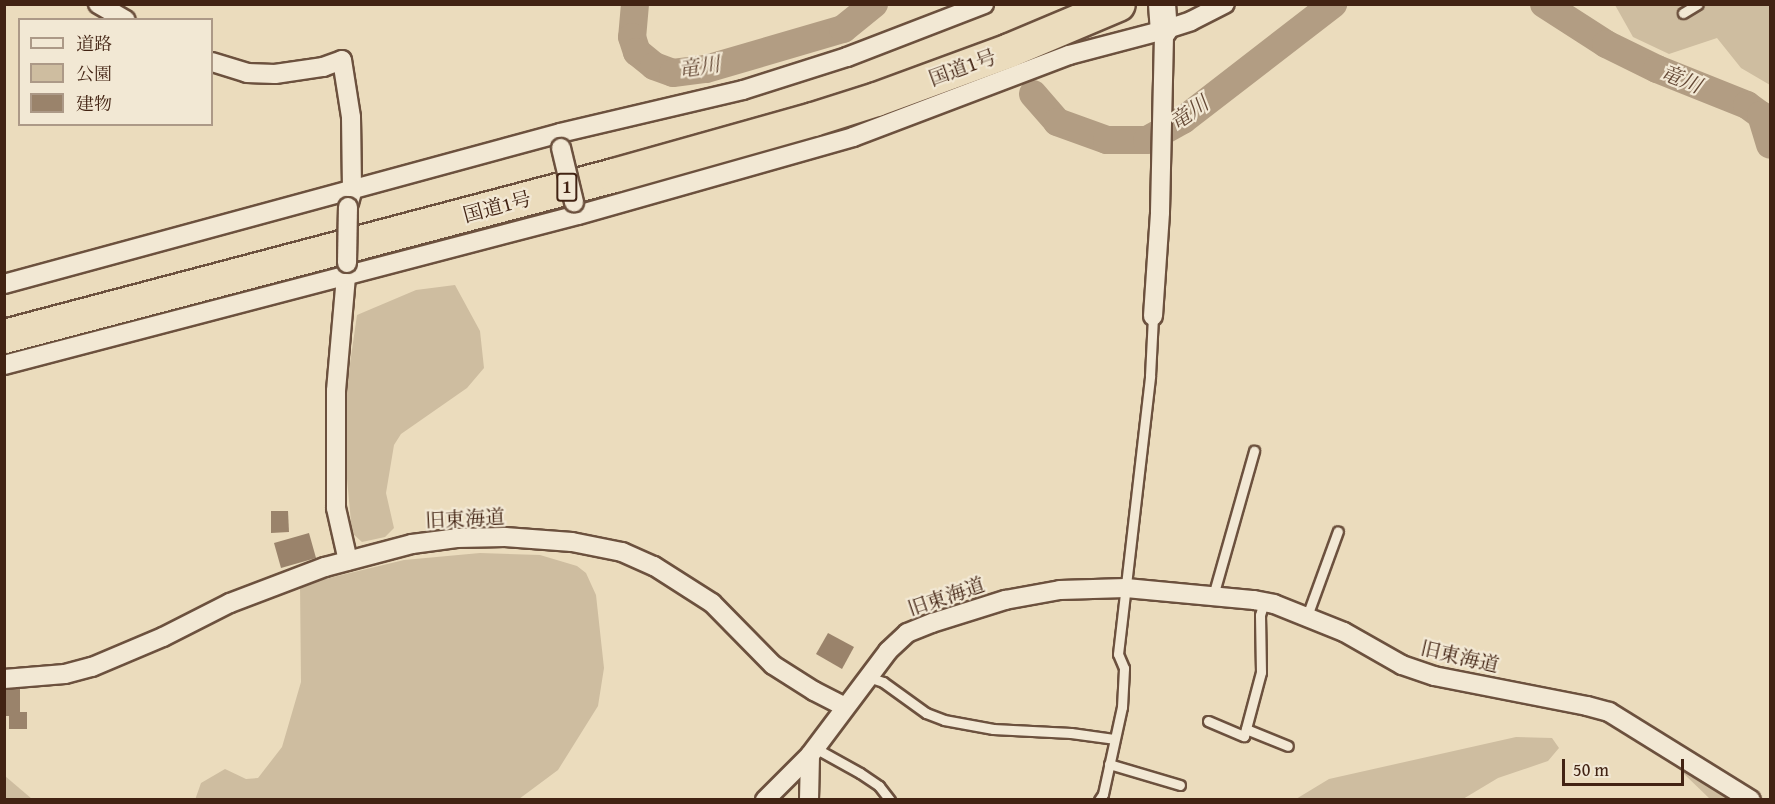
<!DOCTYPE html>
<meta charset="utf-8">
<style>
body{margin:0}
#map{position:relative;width:1775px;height:804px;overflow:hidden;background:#ebdcbd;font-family:"Gentium Book Plus","Noto Serif JP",serif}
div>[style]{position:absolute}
.green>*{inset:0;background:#cebda0}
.river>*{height:28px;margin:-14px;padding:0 14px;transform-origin:14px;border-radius:14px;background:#b29d83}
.building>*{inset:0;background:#9a836b}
.roads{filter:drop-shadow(2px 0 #6c513e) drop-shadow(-2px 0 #6c513e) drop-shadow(0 2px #6c513e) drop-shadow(0 -2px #6c513e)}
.lane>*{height:9px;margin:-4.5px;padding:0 4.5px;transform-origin:4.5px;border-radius:4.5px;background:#f2e8d4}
.street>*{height:18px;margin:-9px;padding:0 9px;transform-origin:9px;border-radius:9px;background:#f2e8d4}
.secondary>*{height:26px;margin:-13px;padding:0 13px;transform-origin:13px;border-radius:13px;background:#f2e8d4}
.highway>*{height:33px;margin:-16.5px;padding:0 16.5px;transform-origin:16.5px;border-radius:16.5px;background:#ebdcbd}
.bridges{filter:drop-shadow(2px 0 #6c513e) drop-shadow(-2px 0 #6c513e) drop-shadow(0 2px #6c513e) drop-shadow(0 -2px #6c513e)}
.street-bridge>*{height:18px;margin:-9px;padding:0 9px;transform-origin:9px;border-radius:9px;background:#f2e8d4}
span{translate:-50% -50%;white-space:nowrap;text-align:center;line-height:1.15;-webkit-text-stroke:4.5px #f2e8d4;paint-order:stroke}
.shield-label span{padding:2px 4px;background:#f2e8d4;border:2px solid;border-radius:4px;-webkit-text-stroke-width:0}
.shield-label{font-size:18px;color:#422313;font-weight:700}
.street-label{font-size:20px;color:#422313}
.water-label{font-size:21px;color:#644835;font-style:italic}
.frame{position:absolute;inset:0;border:6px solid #422313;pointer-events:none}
.legend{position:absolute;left:18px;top:18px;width:195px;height:108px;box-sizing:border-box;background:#f2e8d4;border:2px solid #ac9987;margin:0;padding:8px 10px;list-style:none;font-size:18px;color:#422313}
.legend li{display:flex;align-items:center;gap:12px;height:30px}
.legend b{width:30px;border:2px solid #ac9987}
.scale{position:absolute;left:1562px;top:759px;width:122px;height:27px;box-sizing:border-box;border:3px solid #422313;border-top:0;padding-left:8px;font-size:18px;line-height:21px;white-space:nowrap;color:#422313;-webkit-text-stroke:4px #f2e8d4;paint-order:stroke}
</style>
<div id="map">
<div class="green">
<div style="clip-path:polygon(1615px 5px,1770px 5px,1770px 85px,1741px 68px,1717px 38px,1669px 54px,1633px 37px)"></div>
<div style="clip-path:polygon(455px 285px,480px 331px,484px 368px,467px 388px,401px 434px,394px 445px,386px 493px,394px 528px,385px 537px,362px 542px,352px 533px,344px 446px,344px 405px,357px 315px,416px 290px)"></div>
<div style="clip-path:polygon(480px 553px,540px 555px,577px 566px,586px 573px,596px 595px,604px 668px,598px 706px,558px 770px,519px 799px,195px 800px,201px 783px,225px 769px,246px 779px,258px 778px,282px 747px,301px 682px,300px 585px,404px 560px)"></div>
<div style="clip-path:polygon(1516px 737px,1552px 738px,1559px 748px,1548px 761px,1498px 778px,1463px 799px,1296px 799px,1329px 779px)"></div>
<div style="clip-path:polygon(1682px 768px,1737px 799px,1710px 799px,1683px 773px)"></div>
<div style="clip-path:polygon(5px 776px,32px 799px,5px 799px)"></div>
</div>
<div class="river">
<div style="left:635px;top:4px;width:33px;rotate:95deg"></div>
<div style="left:632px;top:37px;width:16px;rotate:72deg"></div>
<div style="left:637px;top:52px;width:22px;rotate:39deg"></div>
<div style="left:654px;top:66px;width:20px;rotate:20deg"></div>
<div style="left:673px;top:73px;width:33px;rotate:-7deg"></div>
<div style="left:706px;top:69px;width:143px;rotate:-16.3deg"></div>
<div style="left:843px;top:29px;width:40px;rotate:-39deg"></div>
<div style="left:1544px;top:4px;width:74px;rotate:32.8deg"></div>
<div style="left:1606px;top:44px;width:57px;rotate:26.1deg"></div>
<div style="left:1657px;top:69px;width:97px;rotate:21.8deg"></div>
<div style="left:1747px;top:105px;width:17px;rotate:36deg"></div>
<div style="left:1761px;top:115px;width:31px;rotate:73deg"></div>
<div style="left:1033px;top:94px;width:37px;rotate:49deg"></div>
<div style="left:1057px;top:122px;width:53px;rotate:19.8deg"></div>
<div style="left:1107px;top:140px;width:40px"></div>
<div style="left:1147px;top:140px;width:41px;rotate:-29.1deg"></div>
<div style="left:1183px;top:120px;width:190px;rotate:-37.7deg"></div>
</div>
<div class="building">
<div style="clip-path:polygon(271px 511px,288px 511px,289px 532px,271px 533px)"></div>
<div style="clip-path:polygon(309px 533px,316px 558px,281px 568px,274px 543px)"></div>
<div style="clip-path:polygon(828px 633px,854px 647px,842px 669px,816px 654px)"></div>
<div style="clip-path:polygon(4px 689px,20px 689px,20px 712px,27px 712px,27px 729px,9px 729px,9px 716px,4px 716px)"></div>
</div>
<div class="roads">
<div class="lane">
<div style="left:1683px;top:13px;width:17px;rotate:-31deg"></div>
<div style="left:1213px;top:596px;width:151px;rotate:-74.2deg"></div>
<div style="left:1307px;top:616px;width:90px;rotate:-70deg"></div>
<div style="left:868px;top:677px;width:16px;rotate:18deg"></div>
<div style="left:883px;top:682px;width:53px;rotate:35.8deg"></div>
<div style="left:926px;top:713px;width:19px;rotate:21deg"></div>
<div style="left:944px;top:720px;width:50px;rotate:10.4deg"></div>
<div style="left:993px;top:729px;width:78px;rotate:2.9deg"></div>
<div style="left:1071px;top:733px;width:43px;rotate:7.9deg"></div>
<div style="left:1208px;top:721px;width:39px;rotate:23deg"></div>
<div style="left:1244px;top:736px;width:66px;rotate:-75.1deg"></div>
<div style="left:1261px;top:672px;width:57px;rotate:-91deg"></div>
<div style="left:1260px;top:615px;width:14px;rotate:-73deg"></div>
<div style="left:1246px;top:729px;width:45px;rotate:22deg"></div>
<div style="left:815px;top:748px;width:51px;rotate:29.1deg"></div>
<div style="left:860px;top:773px;width:23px;rotate:34deg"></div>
<div style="left:879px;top:786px;width:18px;rotate:52deg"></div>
<div style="left:1109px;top:764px;width:74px;rotate:16.5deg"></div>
<div style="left:1099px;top:800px;width:7px;rotate:-56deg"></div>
<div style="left:1103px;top:794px;width:89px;rotate:-77.7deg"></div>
<div style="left:1122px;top:707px;width:39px;rotate:-87deg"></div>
<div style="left:1124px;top:668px;width:15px;rotate:-113deg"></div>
<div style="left:1118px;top:654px;width:280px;rotate:-83.4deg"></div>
<div style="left:1150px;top:376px;width:60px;rotate:-87.1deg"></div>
</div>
<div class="street">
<div style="left:98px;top:4px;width:32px;rotate:30deg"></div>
<div style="left:212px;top:62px;width:37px;rotate:17deg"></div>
<div style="left:247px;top:73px;width:28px;rotate:2deg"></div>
<div style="left:275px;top:74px;width:49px;rotate:-8.3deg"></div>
<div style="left:323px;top:67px;width:20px;rotate:-20deg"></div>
<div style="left:342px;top:60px;width:58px;rotate:81deg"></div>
<div style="left:351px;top:117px;width:75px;rotate:89.2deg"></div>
<div style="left:352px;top:192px;width:11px;rotate:105deg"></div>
<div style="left:347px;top:265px;width:126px;rotate:95deg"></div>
<div style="left:336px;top:391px;width:117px;rotate:90deg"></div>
<div style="left:336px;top:508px;width:54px;rotate:77.2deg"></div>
<div style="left:4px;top:284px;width:576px;rotate:-15.19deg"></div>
<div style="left:560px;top:133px;width:188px;rotate:-13.2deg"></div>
<div style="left:743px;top:90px;width:109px;rotate:-17.6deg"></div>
<div style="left:847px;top:57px;width:147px;rotate:-21.1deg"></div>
<div style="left:1153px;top:316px;width:104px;rotate:-86.1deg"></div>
<div style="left:1160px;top:212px;width:182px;rotate:-88.7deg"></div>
<div style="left:4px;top:365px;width:593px;rotate:-14.65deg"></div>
<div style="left:578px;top:215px;width:286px;rotate:-15.8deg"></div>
<div style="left:853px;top:137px;width:231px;rotate:-20.8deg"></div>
<div style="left:1069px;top:55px;width:98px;rotate:-14.7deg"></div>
<div style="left:1164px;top:30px;width:28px;rotate:-18deg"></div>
<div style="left:1191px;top:21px;width:38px;rotate:-27deg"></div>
<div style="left:4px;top:679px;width:61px;rotate:-4.7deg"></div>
<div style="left:65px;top:674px;width:28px;rotate:-15deg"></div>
<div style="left:92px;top:667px;width:77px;rotate:-22.9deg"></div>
<div style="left:163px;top:637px;width:75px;rotate:-26.9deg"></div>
<div style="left:230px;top:603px;width:102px;rotate:-20.8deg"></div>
<div style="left:325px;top:567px;width:90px;rotate:-14.8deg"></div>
<div style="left:412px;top:544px;width:45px;rotate:-7.6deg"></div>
<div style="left:457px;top:538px;width:48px;rotate:-1.2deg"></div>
<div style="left:505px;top:537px;width:67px;rotate:4.3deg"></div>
<div style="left:572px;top:542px;width:51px;rotate:11.3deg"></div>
<div style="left:622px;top:552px;width:35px;rotate:24deg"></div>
<div style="left:654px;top:566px;width:69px;rotate:32.5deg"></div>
<div style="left:712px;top:603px;width:87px;rotate:45.5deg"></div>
<div style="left:773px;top:665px;width:49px;rotate:32.4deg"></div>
<div style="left:814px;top:691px;width:34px;rotate:27deg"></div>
<div style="left:765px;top:800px;width:64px;rotate:-45deg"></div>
<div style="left:810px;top:755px;width:130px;rotate:-53.1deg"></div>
<div style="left:888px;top:651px;width:26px;rotate:-43deg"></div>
<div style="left:907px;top:633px;width:27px;rotate:-22deg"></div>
<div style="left:932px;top:623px;width:77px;rotate:-17.5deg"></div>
<div style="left:1005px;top:600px;width:56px;rotate:-10.3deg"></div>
<div style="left:1060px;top:590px;width:66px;rotate:-1.7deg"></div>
<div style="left:1126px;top:588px;width:129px;rotate:5.4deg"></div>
<div style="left:1254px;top:600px;width:20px;rotate:11deg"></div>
<div style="left:1274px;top:604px;width:75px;rotate:21.8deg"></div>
<div style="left:1344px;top:632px;width:67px;rotate:29.6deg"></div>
<div style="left:1402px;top:665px;width:34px;rotate:19deg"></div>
<div style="left:1434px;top:676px;width:156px;rotate:11.1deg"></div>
<div style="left:1587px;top:706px;width:23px;rotate:15deg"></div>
<div style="left:1609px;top:712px;width:167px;rotate:31.8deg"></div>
<div style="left:809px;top:800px;width:45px;rotate:-88.7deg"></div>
</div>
<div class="secondary">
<div style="left:1162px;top:4px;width:26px;rotate:86deg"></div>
</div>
<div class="highway">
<div style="left:4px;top:336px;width:631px;rotate:-14.79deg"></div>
<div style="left:614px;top:175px;width:207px;rotate:-15.7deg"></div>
<div style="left:813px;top:119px;width:66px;rotate:-17.6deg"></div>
<div style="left:876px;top:99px;width:142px;rotate:-20.2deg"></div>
<div style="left:1009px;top:50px;width:118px;rotate:-22.9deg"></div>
</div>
</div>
<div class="bridges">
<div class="street-bridge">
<div style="left:561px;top:148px;width:56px;rotate:76.5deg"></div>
<div style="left:347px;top:263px;width:56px;rotate:-89deg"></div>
</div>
</div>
<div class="shield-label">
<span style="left:567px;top:187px">1</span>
</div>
<div class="street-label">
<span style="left:962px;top:67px;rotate:-20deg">国道1号</span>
<span style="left:497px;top:206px;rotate:-15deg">国道1号</span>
<span style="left:465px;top:518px;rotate:-3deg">旧東海道</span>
<span style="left:946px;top:596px;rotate:-19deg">旧東海道</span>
<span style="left:1460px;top:656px;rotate:13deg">旧東海道</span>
</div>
<div class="water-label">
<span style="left:699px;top:67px;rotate:-9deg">竜川</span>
<span style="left:1681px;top:79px;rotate:22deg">竜川</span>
<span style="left:1189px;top:113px;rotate:-35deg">竜川</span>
</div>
<div class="frame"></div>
<ul class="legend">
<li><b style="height:8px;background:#f2e8d4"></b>道路</li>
<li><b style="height:16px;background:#cebda0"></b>公園</li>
<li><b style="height:16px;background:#9a836b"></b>建物</li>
</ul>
<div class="scale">50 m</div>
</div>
